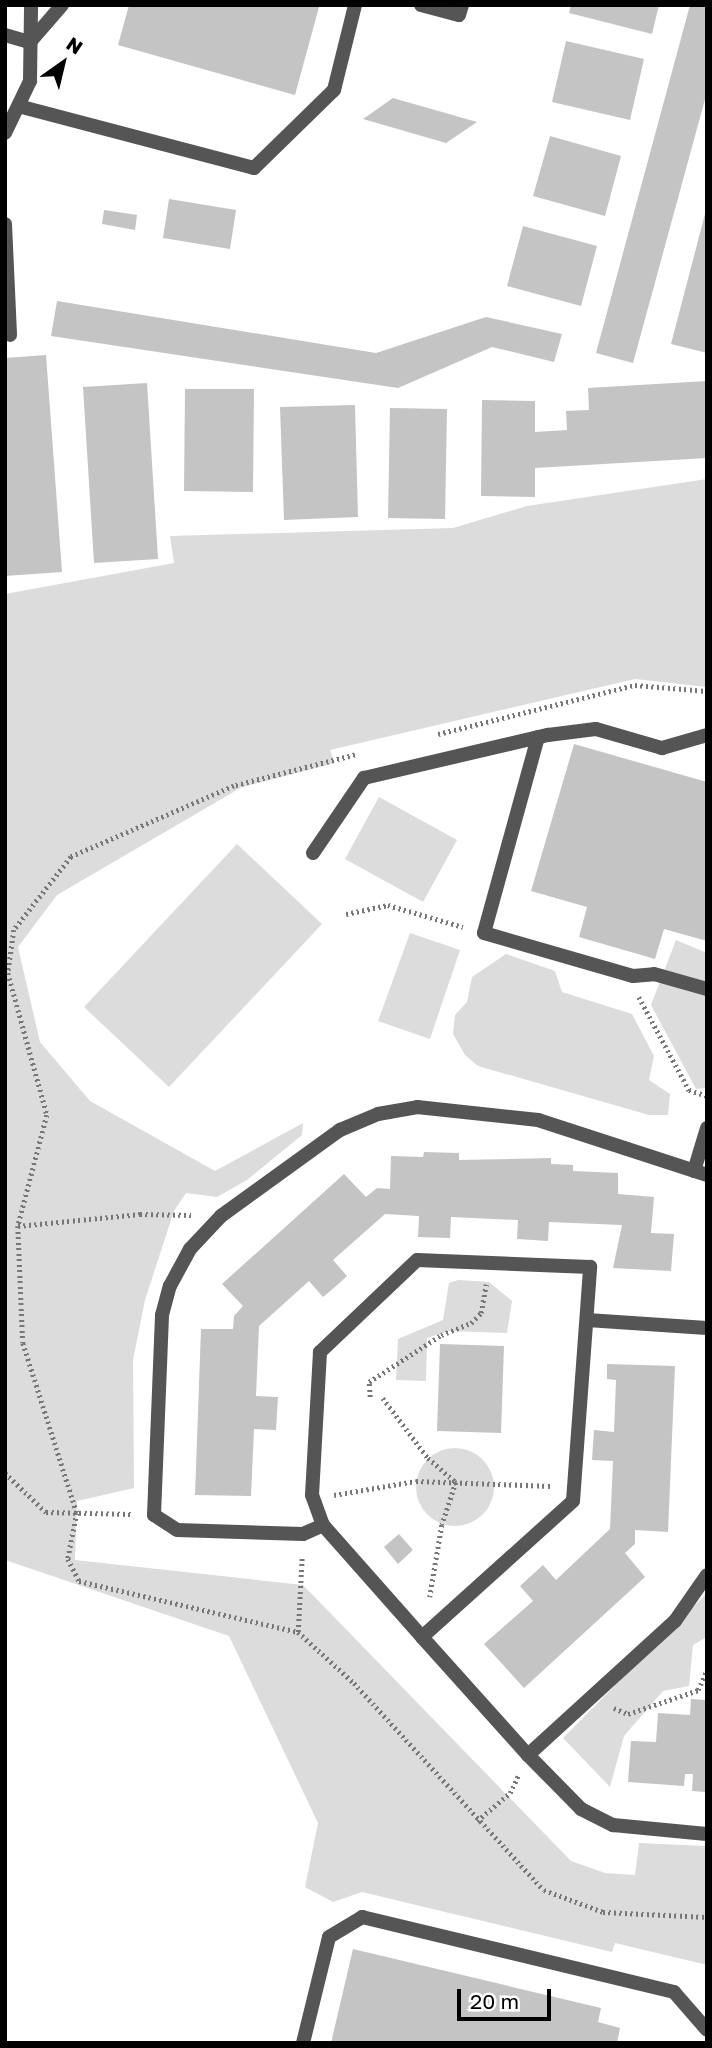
<!DOCTYPE html>
<style>
body{margin:0}
#map{position:relative;width:712px;height:2048px;overflow:hidden;background:#fff;font-family:"Golos Text",sans-serif}
div>[style]{position:absolute}
.green>*{inset:0;background:#dcdcdc}
.round{border-radius:50%}
.building>*{inset:0;background:#c4c4c4}
.path>*{height:4.5px;margin-top:-2.25px;transform-origin:0;background:repeating-linear-gradient(90deg,#777 0 2px,transparent 0 5.5px)}
.service>*{height:14px;margin:-7px;padding:0 7px;transform-origin:7px;border-radius:7px;background:#555}
.minor>*{height:14px;margin:-7px;padding:0 7px;transform-origin:7px;border-radius:7px;background:#555}
span{translate:-50% -50%;white-space:nowrap;text-align:center;line-height:1.15;-webkit-text-stroke:6px #fff;paint-order:stroke}
.frame{position:absolute;inset:0;border:7px solid #000;pointer-events:none}
.north{position:absolute;left:28px;top:28px;width:70px;height:70px;-webkit-text-stroke:5px #fff;paint-order:stroke;rotate:34deg;font-size:19px;font-weight:700;line-height:28px;text-align:center;color:#000}
.north::after{content:'';display:block;margin:auto;width:24px;height:32px;background:#000;clip-path:polygon(50% 0,100% 100%,50% 72%,0 100%)}
.scale{position:absolute;left:457px;top:1989px;width:94px;height:32px;box-sizing:border-box;border:4px solid #000;border-top:0;padding-left:9px;font-size:21px;line-height:24px;white-space:nowrap;color:#000;-webkit-text-stroke:5px #fff;paint-order:stroke}
</style>
<div id="map">
<div class="green">
<div style="clip-path:polygon(707px 479px,707px 687px,635px 679px,330px 750px,335px 763px,242px 787px,57px 895px,18px 947px,40px 1042px,90px 1101px,215px 1171px,303px 1123px,302px 1135px,247px 1180px,217px 1197px,186px 1193px,174px 1211px,145px 1300px,133px 1360px,134px 1488px,77px 1501px,75px 1560px,303px 1585px,571px 1861px,605px 1873px,635px 1875px,639px 1843px,707px 1846px,707px 1965px,615px 1943px,612px 1952px,362px 1892px,333px 1902px,305px 1887px,318px 1823px,229px 1636px,5px 1560px,5px 594px,174px 563px,170px 536px,453px 528px,527px 506px)"></div>
<div style="clip-path:polygon(379px 797px,457px 840px,423px 902px,345px 859px)"></div>
<div style="clip-path:polygon(237px 844px,322px 924px,169px 1087px,84px 1007px)"></div>
<div style="clip-path:polygon(410px 933px,460px 950px,430px 1039px,378px 1021px)"></div>
<div style="clip-path:polygon(676px 940px,707px 953px,706px 1088px,696px 1089px,651px 1005px)"></div>
<div style="clip-path:polygon(506px 954px,555px 971px,562px 992px,632px 1014px,654px 1056px,649px 1080px,670px 1094px,668px 1115px,649px 1115px,478px 1066px,465px 1055px,453px 1034px,455px 1015px,467px 1002px,472px 977px)"></div>
<div style="clip-path:polygon(458px 1280px,489px 1282px,512px 1301px,507px 1333px,449px 1331px,427px 1338px,426px 1381px,396px 1380px,398px 1339px,443px 1320px,449px 1283px)"></div>
<div class="round" style="left:416px;top:1448px;width:78px;height:78px"></div>
<div style="clip-path:polygon(707px 1593px,707px 1637px,693px 1645px,689px 1686px,663px 1691px,624px 1736px,610px 1787px,563px 1738px)"></div>
</div>
<div class="building">
<div style="clip-path:polygon(129px 5px,312px 5px,319px 7px,295px 95px,118px 45px)"></div>
<div style="clip-path:polygon(571px 5px,659px 5px,652px 34px,569px 13px)"></div>
<div style="clip-path:polygon(690px 5px,707px 5px,707px 92px,633px 363px,596px 353px)"></div>
<div style="clip-path:polygon(566px 41px,644px 59px,630px 120px,552px 102px)"></div>
<div style="clip-path:polygon(393px 98px,477px 122px,446px 143px,363px 119px)"></div>
<div style="clip-path:polygon(550px 136px,621px 156px,605px 216px,533px 196px)"></div>
<div style="clip-path:polygon(169px 199px,236px 210px,230px 249px,163px 238px)"></div>
<div style="clip-path:polygon(104px 210px,137px 215px,135px 230px,102px 224px)"></div>
<div style="clip-path:polygon(706px 210px,707px 210px,707px 353px,671px 344px)"></div>
<div style="clip-path:polygon(523px 226px,597px 246px,581px 306px,507px 286px)"></div>
<div style="clip-path:polygon(57px 301px,376px 353px,486px 317px,562px 334px,554px 362px,492px 347px,398px 388px,51px 336px)"></div>
<div style="clip-path:polygon(46px 355px,62px 572px,5px 576px,5px 358px)"></div>
<div style="clip-path:polygon(707px 381px,707px 458px,535px 468px,535px 497px,481px 496px,482px 400px,535px 401px,535px 432px,567px 430px,566px 411px,589px 410px,588px 388px)"></div>
<div style="clip-path:polygon(147px 383px,158px 559px,94px 563px,83px 387px)"></div>
<div style="clip-path:polygon(185px 389px,254px 389px,253px 492px,184px 491px)"></div>
<div style="clip-path:polygon(355px 405px,358px 517px,284px 520px,280px 407px)"></div>
<div style="clip-path:polygon(390px 408px,447px 409px,445px 519px,388px 518px)"></div>
<div style="clip-path:polygon(574px 744px,707px 782px,707px 941px,664px 929px,655px 959px,579px 937px,587px 907px,531px 891px)"></div>
<div style="clip-path:polygon(424px 1152px,459px 1153px,459px 1160px,551px 1158px,551px 1164px,573px 1165px,573px 1171px,618px 1173px,618px 1194px,654px 1197px,651px 1233px,674px 1234px,671px 1271px,613px 1268px,622px 1225px,549px 1222px,548px 1241px,533px 1240px,517px 1239px,518px 1220px,451px 1217px,450px 1238px,418px 1237px,419px 1216px,385px 1214px,333px 1260px,347px 1276px,335px 1287px,323px 1297px,309px 1281px,259px 1326px,256px 1396px,278px 1397px,276px 1430px,254px 1429px,251px 1496px,195px 1495px,201px 1329px,233px 1329px,234px 1316px,243px 1306px,222px 1284px,344px 1174px,366px 1197px,377px 1188px,390px 1189px,391px 1156px,423px 1157px)"></div>
<div style="clip-path:polygon(440px 1344px,504px 1346px,501px 1433px,437px 1431px)"></div>
<div style="clip-path:polygon(607px 1364px,675px 1366px,668px 1532px,635px 1530px,635px 1544px,625px 1553px,645px 1577px,524px 1688px,484px 1644px,533px 1601px,520px 1586px,543px 1565px,556px 1580px,610px 1529px,613px 1461px,592px 1460px,594px 1430px,614px 1432px,616px 1380px,607px 1379px)"></div>
<div style="clip-path:polygon(399px 1534px,413px 1550px,398px 1564px,384px 1547px)"></div>
<div style="clip-path:polygon(691px 1699px,707px 1700px,705px 1792px,692px 1791px,693px 1774px,685px 1774px,684px 1786px,628px 1782px,631px 1741px,656px 1742px,658px 1713px,690px 1715px)"></div>
<div style="clip-path:polygon(353px 1949px,601px 2008px,598px 2022px,620px 2028px,617px 2043px,331px 2043px)"></div>
</div>
<div class="path">
<div style="left:438px;top:734px;width:203px;rotate:-14deg"></div>
<div style="left:635px;top:685px;width:72px;rotate:4.8deg"></div>
<div style="left:355px;top:755px;width:125px;rotate:165.6deg"></div>
<div style="left:234px;top:786px;width:178px;rotate:156.5deg"></div>
<div style="left:71px;top:857px;width:93px;rotate:128deg"></div>
<div style="left:14px;top:930px;width:43px;rotate:97.9deg"></div>
<div style="left:8px;top:973px;width:147px;rotate:74.6deg"></div>
<div style="left:47px;top:1115px;width:115px;rotate:104.6deg"></div>
<div style="left:18px;top:1226px;width:117px;rotate:87.6deg"></div>
<div style="left:23px;top:1343px;width:178px;rotate:72.4deg"></div>
<div style="left:77px;top:1513px;width:47px;rotate:101.1deg"></div>
<div style="left:68px;top:1559px;width:25px;rotate:63deg"></div>
<div style="left:79px;top:1581px;width:225px;rotate:13.1deg"></div>
<div style="left:298px;top:1632px;width:76px;rotate:42.3deg"></div>
<div style="left:354px;top:1683px;width:281px;rotate:47.5deg"></div>
<div style="left:544px;top:1890px;width:63px;rotate:20.4deg"></div>
<div style="left:603px;top:1912px;width:104px;rotate:2.8deg"></div>
<div style="left:346px;top:914px;width:43px;rotate:-12.1deg"></div>
<div style="left:388px;top:905px;width:78px;rotate:16.3deg"></div>
<div style="left:639px;top:997px;width:106px;rotate:61.7deg"></div>
<div style="left:689px;top:1090px;width:19px;rotate:18deg"></div>
<div style="left:18px;top:1226px;width:123px;rotate:-5.6deg"></div>
<div style="left:140px;top:1214px;width:51px;rotate:1.1deg"></div>
<div style="left:370px;top:1397px;width:15px;rotate:-94deg"></div>
<div style="left:369px;top:1382px;width:86px;rotate:-33.1deg"></div>
<div style="left:441px;top:1335px;width:32px;rotate:-22deg"></div>
<div style="left:471px;top:1323px;width:14px;rotate:-45deg"></div>
<div style="left:481px;top:1313px;width:29px;rotate:-80deg"></div>
<div style="left:383px;top:1398px;width:75px;rotate:53.1deg"></div>
<div style="left:428px;top:1458px;width:37px;rotate:41deg"></div>
<div style="left:456px;top:1482px;width:45px;rotate:108deg"></div>
<div style="left:442px;top:1525px;width:73px;rotate:99.5deg"></div>
<div style="left:5px;top:1473px;width:57px;rotate:43.6deg"></div>
<div style="left:46px;top:1512px;width:86px;rotate:1.3deg"></div>
<div style="left:334px;top:1495px;width:83px;rotate:-9.7deg"></div>
<div style="left:416px;top:1481px;width:135px;rotate:2.1deg"></div>
<div style="left:298px;top:1632px;width:76px;rotate:-87deg"></div>
<div style="left:614px;top:1708px;width:15px;rotate:23deg"></div>
<div style="left:628px;top:1714px;width:74px;rotate:-18.9deg"></div>
<div style="left:698px;top:1690px;width:22px;rotate:-66deg"></div>
<div style="left:477px;top:1821px;width:43px;rotate:-40.3deg"></div>
<div style="left:510px;top:1793px;width:19px;rotate:-65deg"></div>
</div>
<div class="service">
<div style="left:421px;top:5px;width:39px;rotate:15deg"></div>
<div style="left:459px;top:15px;width:10px;rotate:-73deg"></div>
<div style="left:5px;top:35px;width:26px;rotate:16deg"></div>
<div style="left:30px;top:42px;width:49px;rotate:-49.1deg"></div>
<div style="left:22px;top:107px;width:240px;rotate:14.7deg"></div>
<div style="left:254px;top:168px;width:112px;rotate:-44.3deg"></div>
<div style="left:334px;top:90px;width:88px;rotate:-76.1deg"></div>
<div style="left:5px;top:224px;width:111px;rotate:87.4deg"></div>
<div style="left:538px;top:737px;width:203px;rotate:105.4deg"></div>
<div style="left:484px;top:933px;width:155px;rotate:16.1deg"></div>
<div style="left:633px;top:976px;width:21px;rotate:-5deg"></div>
<div style="left:654px;top:974px;width:55px;rotate:15.8deg"></div>
<div style="left:313px;top:853px;width:91px;rotate:-55.8deg"></div>
<div style="left:364px;top:778px;width:189px;rotate:-13.2deg"></div>
<div style="left:548px;top:735px;width:48px;rotate:-7.1deg"></div>
<div style="left:596px;top:729px;width:69px;rotate:16.1deg"></div>
<div style="left:662px;top:748px;width:47px;rotate:-16.1deg"></div>
<div style="left:694px;top:1171px;width:45px;rotate:-73.2deg"></div>
<div style="left:587px;top:1320px;width:120px;rotate:3.8deg"></div>
<div style="left:154px;top:1515px;width:27px;rotate:33deg"></div>
<div style="left:177px;top:1530px;width:126px;rotate:1.8deg"></div>
<div style="left:303px;top:1534px;width:22px;rotate:-24deg"></div>
<div style="left:422px;top:1637px;width:203px;rotate:-42deg"></div>
<div style="left:573px;top:1501px;width:235px;rotate:-85.8deg"></div>
<div style="left:590px;top:1267px;width:173px;rotate:-177.7deg"></div>
<div style="left:417px;top:1260px;width:134px;rotate:136.5deg"></div>
<div style="left:320px;top:1352px;width:143px;rotate:93.2deg"></div>
<div style="left:312px;top:1495px;width:32px;rotate:70deg"></div>
<div style="left:323px;top:1525px;width:149px;rotate:48.5deg"></div>
<div style="left:422px;top:1637px;width:159px;rotate:48.1deg"></div>
<div style="left:528px;top:1755px;width:76px;rotate:45.5deg"></div>
<div style="left:581px;top:1809px;width:36px;rotate:27deg"></div>
<div style="left:613px;top:1825px;width:94px;rotate:5.5deg"></div>
<div style="left:528px;top:1755px;width:199px;rotate:-42.4deg"></div>
<div style="left:675px;top:1621px;width:56px;rotate:-55.2deg"></div>
<div style="left:303px;top:2043px;width:109px;rotate:-76.2deg"></div>
<div style="left:329px;top:1937px;width:39px;rotate:-31deg"></div>
<div style="left:362px;top:1917px;width:321px;rotate:13.5deg"></div>
<div style="left:674px;top:1992px;width:50px;rotate:49deg"></div>
</div>
<div class="minor">
<div style="left:5px;top:133px;width:58px;rotate:-64.3deg"></div>
<div style="left:30px;top:81px;width:76px;rotate:-89.2deg"></div>
<div style="left:154px;top:1515px;width:200px;rotate:-87.7deg"></div>
<div style="left:162px;top:1315px;width:30px;rotate:-75deg"></div>
<div style="left:170px;top:1286px;width:42px;rotate:-61.6deg"></div>
<div style="left:190px;top:1249px;width:45px;rotate:-46.8deg"></div>
<div style="left:221px;top:1216px;width:147px;rotate:-35.9deg"></div>
<div style="left:340px;top:1130px;width:41px;rotate:-22.8deg"></div>
<div style="left:378px;top:1114px;width:40px;rotate:-10deg"></div>
<div style="left:417px;top:1107px;width:122px;rotate:6.1deg"></div>
<div style="left:538px;top:1120px;width:178px;rotate:18deg"></div>
</div>
<div class="frame"></div>
<div class="north">N</div>
<div class="scale">20 m</div>
</div>
